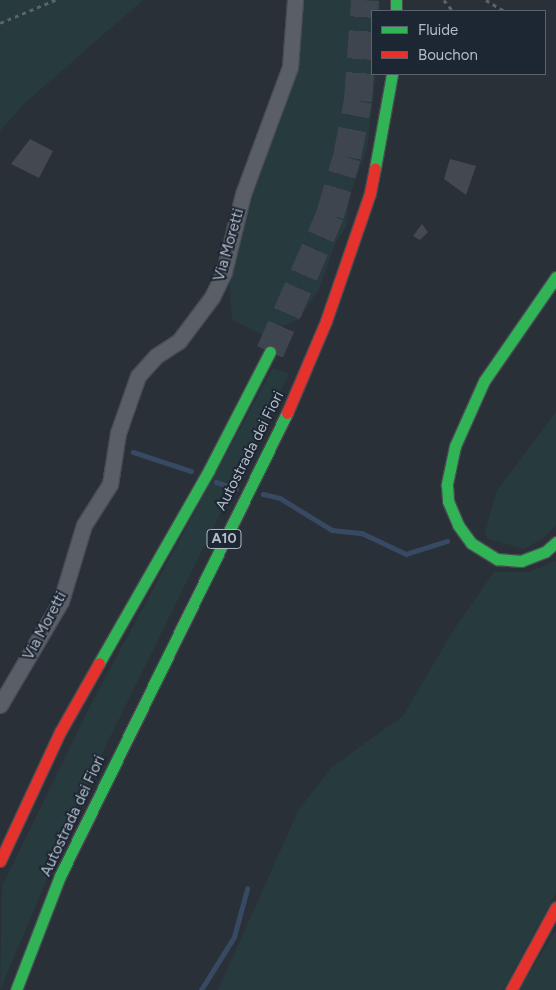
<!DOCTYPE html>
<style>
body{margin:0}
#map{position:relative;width:556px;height:990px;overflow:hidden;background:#2a3038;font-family:Figtree,sans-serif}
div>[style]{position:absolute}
.green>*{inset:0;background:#273a3e}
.stream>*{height:4.5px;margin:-2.25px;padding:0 2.25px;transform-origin:2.25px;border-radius:2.25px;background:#384963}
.building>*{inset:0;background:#444950}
.highway-tunnel>*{height:28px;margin-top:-14px;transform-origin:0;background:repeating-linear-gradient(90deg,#3f454e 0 28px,transparent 0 42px)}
.path>*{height:2.5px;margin-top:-1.25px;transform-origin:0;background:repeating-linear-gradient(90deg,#5d636a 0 4px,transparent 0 8px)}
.roads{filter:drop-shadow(1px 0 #484c53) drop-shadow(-1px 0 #484c53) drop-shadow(0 1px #484c53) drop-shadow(0 -1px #484c53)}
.street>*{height:15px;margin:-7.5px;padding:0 7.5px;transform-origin:7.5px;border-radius:7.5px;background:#5a5e66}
.fast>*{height:11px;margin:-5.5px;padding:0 5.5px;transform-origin:5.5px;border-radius:5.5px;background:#30b455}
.jam>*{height:11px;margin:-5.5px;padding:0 5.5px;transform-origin:5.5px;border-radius:5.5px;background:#e5322d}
span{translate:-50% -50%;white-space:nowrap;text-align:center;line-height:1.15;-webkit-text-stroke:4px #1d2633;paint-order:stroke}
.shield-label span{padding:1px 4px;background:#1d2633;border:1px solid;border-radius:4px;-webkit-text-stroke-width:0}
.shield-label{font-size:14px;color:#b4bcc9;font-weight:700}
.street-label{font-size:15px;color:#b4bcc9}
.legend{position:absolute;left:371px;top:10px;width:175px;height:65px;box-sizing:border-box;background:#1d2633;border:1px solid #59626f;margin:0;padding:6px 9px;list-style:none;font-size:15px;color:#b4bcc9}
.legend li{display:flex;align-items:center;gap:10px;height:25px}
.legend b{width:25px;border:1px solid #59626f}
</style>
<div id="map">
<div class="green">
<div style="clip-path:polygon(0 0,143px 0,24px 104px,0 131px)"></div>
<div style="clip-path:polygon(298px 0,379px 0,380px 11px,372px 11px,372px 74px,376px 74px,367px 149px,349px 197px,347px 225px,335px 244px,319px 289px,298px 320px,261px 334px,232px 320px,229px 271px,263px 153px,281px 120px,292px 79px,301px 28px)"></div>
<div style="clip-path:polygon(273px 368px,289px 374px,89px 780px,0 990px,2px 886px,91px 704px)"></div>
<div style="clip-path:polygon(556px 412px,556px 525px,542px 539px,524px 549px,489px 539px,485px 534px,496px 492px)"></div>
<div style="clip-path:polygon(556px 561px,556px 893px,503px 990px,218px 990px,299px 809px,333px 766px,403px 716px,453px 631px,494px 572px,529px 572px)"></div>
<div style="clip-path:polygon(556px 930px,556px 990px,519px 990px,522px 985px)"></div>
</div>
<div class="stream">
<div style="left:133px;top:452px;width:61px;rotate:18.1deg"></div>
<div style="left:216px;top:482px;width:21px;rotate:17deg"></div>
<div style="left:263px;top:494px;width:17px;rotate:13deg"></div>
<div style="left:280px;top:498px;width:61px;rotate:31.6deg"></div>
<div style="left:332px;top:530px;width:30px;rotate:6deg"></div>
<div style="left:362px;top:533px;width:49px;rotate:25.5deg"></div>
<div style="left:406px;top:554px;width:43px;rotate:-17.6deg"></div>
<div style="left:201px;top:990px;width:62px;rotate:-58.1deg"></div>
<div style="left:234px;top:937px;width:50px;rotate:-74.8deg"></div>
</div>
<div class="building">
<div style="clip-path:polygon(30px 139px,53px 151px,39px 178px,11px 164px)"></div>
<div style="clip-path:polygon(450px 159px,476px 166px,466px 195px,444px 179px)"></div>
<div style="clip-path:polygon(422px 224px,428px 232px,420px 240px,413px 236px)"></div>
</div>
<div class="highway-tunnel">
<div style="left:270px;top:352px;width:150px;rotate:-66.3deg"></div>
<div style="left:330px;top:215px;width:60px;rotate:-73.7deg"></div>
<div style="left:347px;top:157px;width:57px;rotate:-78.9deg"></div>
<div style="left:358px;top:101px;width:101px;rotate:-86deg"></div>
</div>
<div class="path">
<div style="left:444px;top:0;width:14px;rotate:51deg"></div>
<div style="left:486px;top:0;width:21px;rotate:31deg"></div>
<div style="left:0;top:23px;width:60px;rotate:-22.7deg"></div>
</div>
<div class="roads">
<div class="street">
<div style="left:0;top:705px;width:121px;rotate:-59.6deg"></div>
<div style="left:61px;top:601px;width:79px;rotate:-73.2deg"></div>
<div style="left:84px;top:525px;width:49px;rotate:-57.6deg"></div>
<div style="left:110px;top:484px;width:52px;rotate:-81.1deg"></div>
<div style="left:118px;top:433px;width:60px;rotate:-70.7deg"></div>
<div style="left:138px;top:376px;width:27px;rotate:-48deg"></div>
<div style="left:156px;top:356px;width:27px;rotate:-33deg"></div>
<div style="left:179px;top:341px;width:55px;rotate:-53.1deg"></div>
<div style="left:212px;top:297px;width:28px;rotate:-64deg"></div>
<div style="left:224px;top:272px;width:80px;rotate:-76.3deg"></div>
<div style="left:243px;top:194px;width:135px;rotate:-69.7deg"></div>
<div style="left:290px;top:67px;width:67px;rotate:-85.7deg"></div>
</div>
<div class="fast">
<div style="left:396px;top:0;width:11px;rotate:90deg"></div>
<div style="left:375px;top:168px;width:96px;rotate:-79.7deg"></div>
<div style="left:556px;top:277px;width:126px;rotate:124.7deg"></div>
<div style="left:484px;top:381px;width:71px;rotate:114deg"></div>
<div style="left:455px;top:446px;width:40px;rotate:102deg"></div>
<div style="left:447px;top:485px;width:16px;rotate:86deg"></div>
<div style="left:448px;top:501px;width:26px;rotate:67deg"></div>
<div style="left:458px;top:525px;width:22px;rotate:54deg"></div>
<div style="left:471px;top:543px;width:31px;rotate:32deg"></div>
<div style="left:497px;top:559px;width:24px;rotate:5deg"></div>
<div style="left:521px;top:561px;width:26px;rotate:-21deg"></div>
<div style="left:545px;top:552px;width:15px;rotate:-42deg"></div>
<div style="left:99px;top:663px;width:222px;rotate:-60.3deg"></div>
<div style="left:209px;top:470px;width:133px;rotate:-62.7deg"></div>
<div style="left:16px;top:990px;width:122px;rotate:-68.9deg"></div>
<div style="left:60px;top:876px;width:516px;rotate:-63.88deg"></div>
</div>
<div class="jam">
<div style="left:287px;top:413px;width:100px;rotate:-67deg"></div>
<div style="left:326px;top:321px;width:135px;rotate:-71deg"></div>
<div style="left:370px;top:193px;width:25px;rotate:-79deg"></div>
<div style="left:0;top:861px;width:142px;rotate:-65.1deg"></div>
<div style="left:60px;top:732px;width:79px;rotate:-60.5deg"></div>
<div style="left:511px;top:990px;width:94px;rotate:-61.5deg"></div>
</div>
</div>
<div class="shield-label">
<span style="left:224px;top:539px">A10</span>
</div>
<div class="street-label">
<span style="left:229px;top:245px;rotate:-74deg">Via Moretti</span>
<span style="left:250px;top:451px;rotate:-63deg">Autostrada dei Fiori</span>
<span style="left:45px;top:626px;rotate:-62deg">Via Moretti</span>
<span style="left:73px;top:816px;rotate:-65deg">Autostrada dei Fiori</span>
</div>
<ul class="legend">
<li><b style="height:6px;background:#30b455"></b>Fluide</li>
<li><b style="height:6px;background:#e5322d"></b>Bouchon</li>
</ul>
</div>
